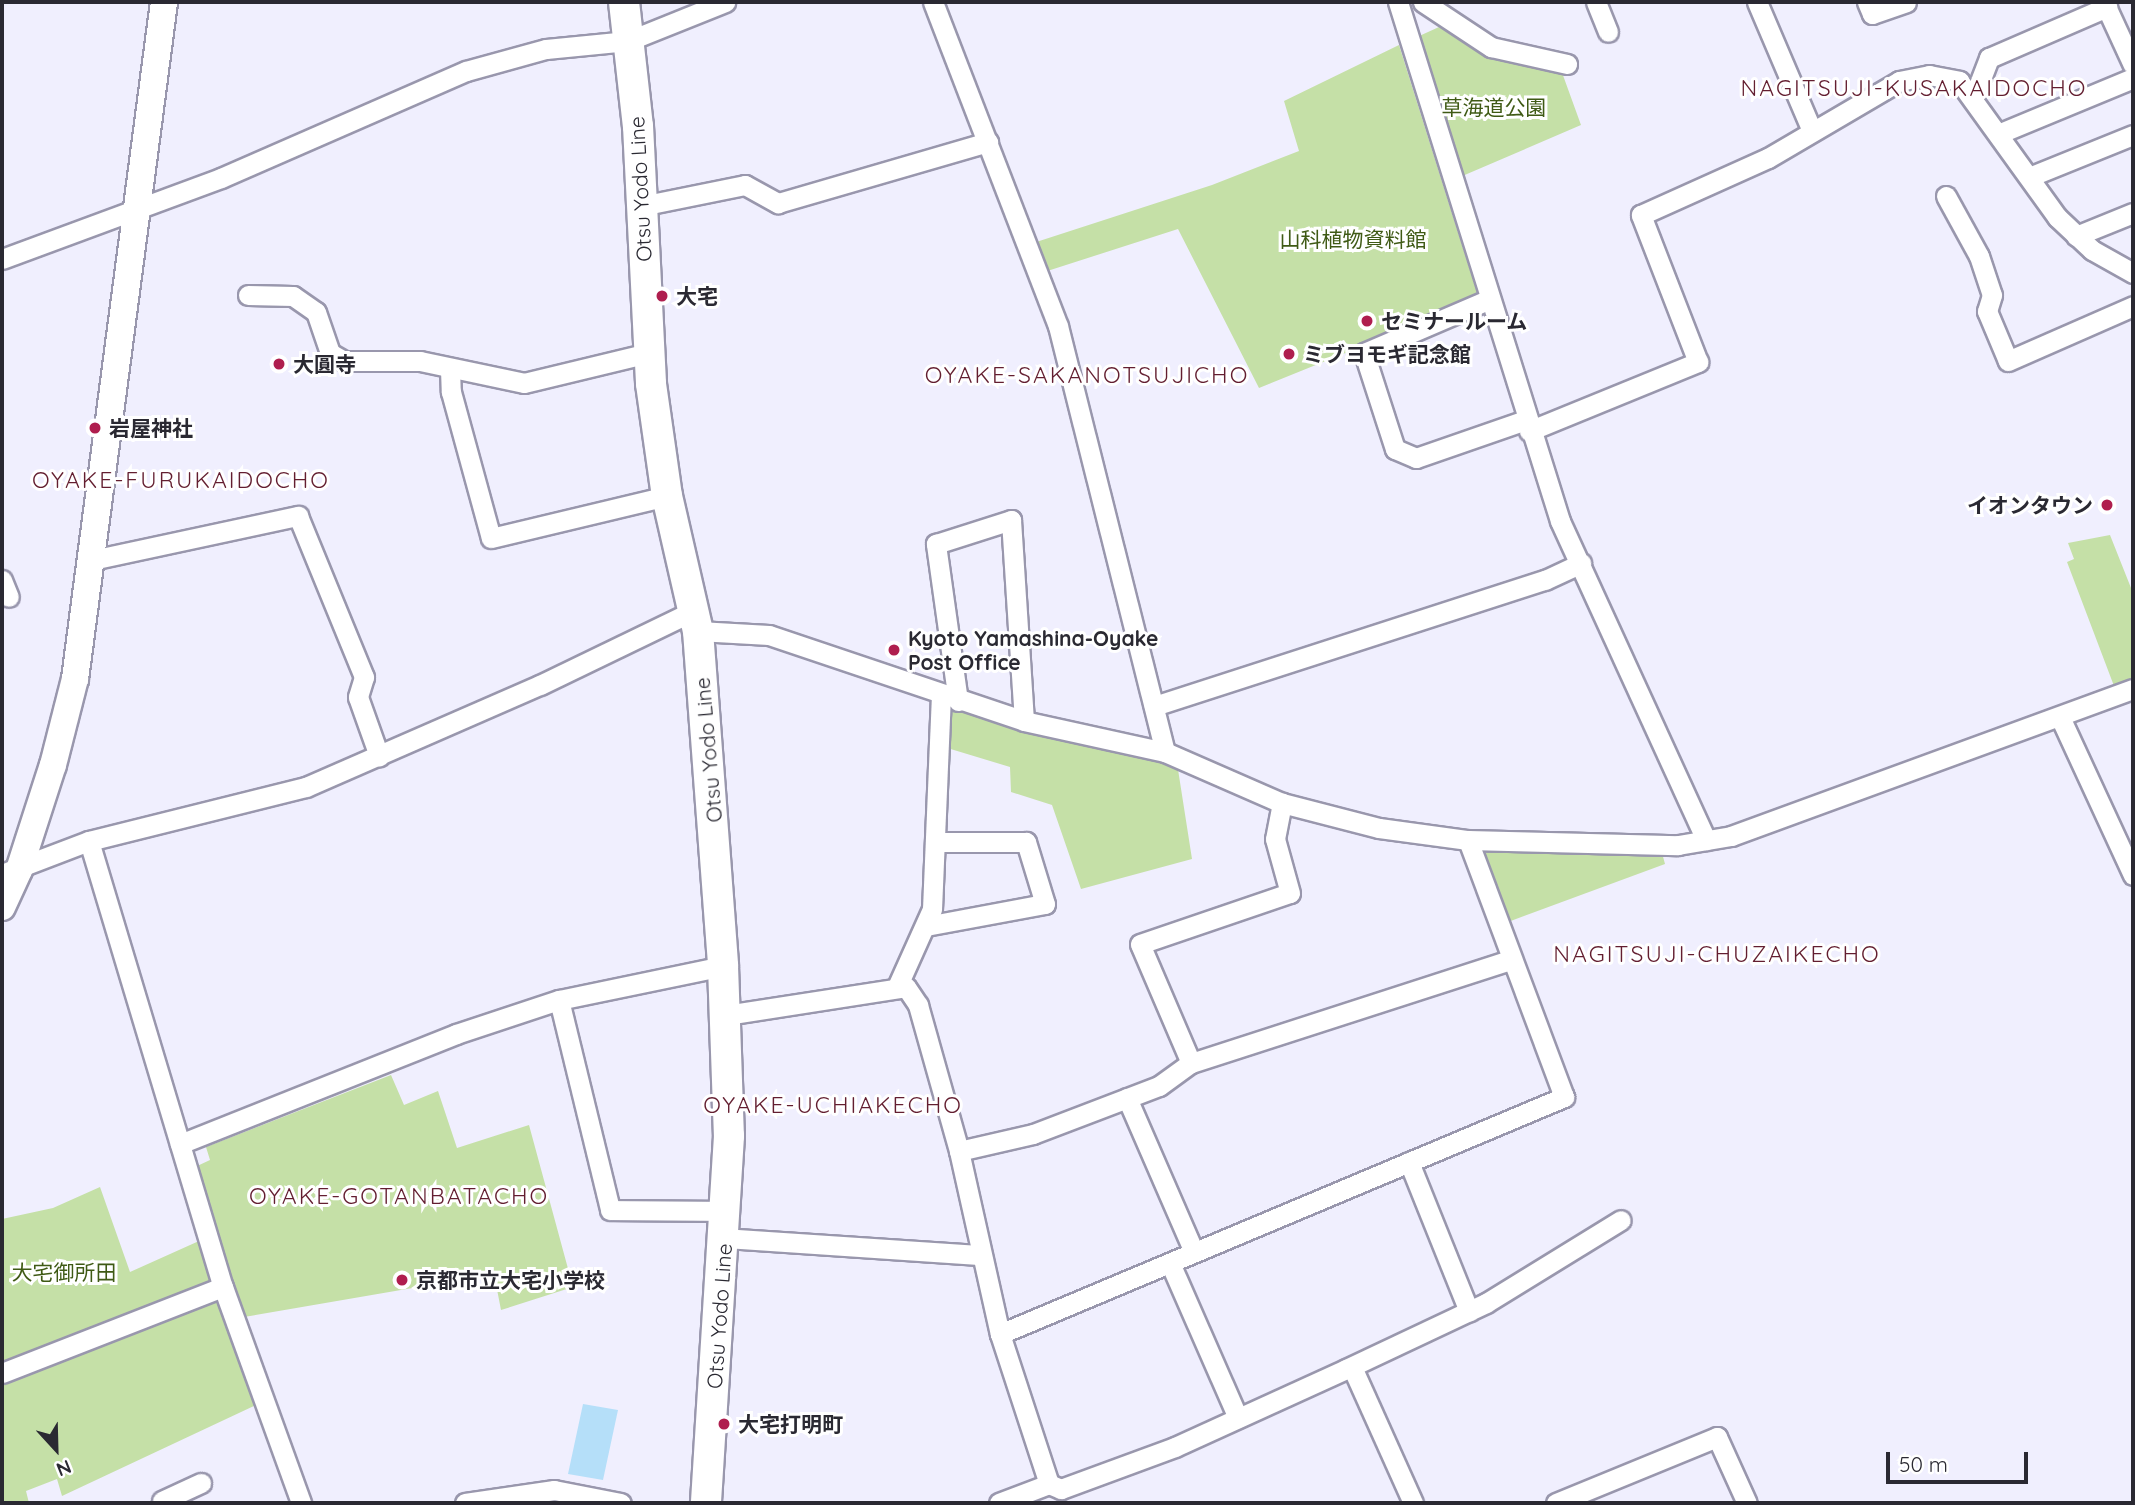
<!DOCTYPE html>
<meta charset="utf-8">
<style>
body{margin:0}
#map{position:relative;width:2135px;height:1505px;overflow:hidden;background:#f0effe;font-family:Quicksand,"Noto Sans JP",sans-serif}
div>[style]{position:absolute}
.green>*{inset:0;background:#c5e0a7}
.water>*{inset:0;background:#b5dff9}
.roads{filter:drop-shadow(2px 0 #9997ad) drop-shadow(-2px 0 #9997ad) drop-shadow(0 2px #9997ad) drop-shadow(0 -2px #9997ad)}
.street>*{height:19px;margin:-9.5px;padding:0 9.5px;transform-origin:9.5px;border-radius:9.5px;background:#fff}
.secondary>*{height:26px;margin:-13px;padding:0 13px;transform-origin:13px;border-radius:13px;background:#fff}
.primary>*{height:30px;margin:-15px;padding:0 15px;transform-origin:15px;border-radius:15px;background:#fff}
.dots>*{width:19px;height:19px;translate:-50% -50%;box-sizing:border-box;border:4px solid #fff;border-radius:50%}
span{translate:-50% -50%;white-space:nowrap;text-align:center;line-height:1.15;-webkit-text-stroke:6px #fff;paint-order:stroke}
.park-label{font-size:21px;color:#3f5a15}
.street-label{font-size:21px;color:#2a2932}
.poi-label{font-size:21px;color:#2a2932;font-weight:700}
.left{translate:0 -50%;text-align:left}
.right{translate:-100% -50%;text-align:right}
.neighbourhood-label{font-size:23px;color:#631e30;letter-spacing:2px}
.frame{position:absolute;inset:0;border:4px solid #2a2932;pointer-events:none}
.north{position:absolute;left:21px;top:1414px;width:70px;height:70px;-webkit-text-stroke:5px #fff;paint-order:stroke;rotate:158deg;font-size:19px;font-weight:700;line-height:28px;text-align:center;color:#2a2932}
.north::after{content:'';display:block;margin:auto;width:24px;height:32px;background:#2a2932;clip-path:polygon(50% 0,100% 100%,50% 72%,0 100%)}
.scale{position:absolute;left:1886px;top:1452px;width:142px;height:32px;box-sizing:border-box;border:4px solid #2a2932;border-top:0;padding-left:9px;font-size:21px;line-height:24px;white-space:nowrap;color:#2a2932;-webkit-text-stroke:5px #fff;paint-order:stroke}
</style>
<div id="map">
<div class="green">
<div style="clip-path:polygon(1439px 27px,1488px 53px,1560px 67px,1581px 125px,1460px 177px,1417px 37px)"></div>
<div style="clip-path:polygon(1399px 45px,1479px 299px,1259px 388px,1178px 229px,1038px 274px,1027px 245px,1212px 185px,1299px 151px,1284px 101px)"></div>
<div style="clip-path:polygon(2110px 535px,2133px 593px,2133px 679px,2114px 686px,2067px 562px,2074px 559px,2068px 543px)"></div>
<div style="clip-path:polygon(953px 706px,1177px 763px,1192px 859px,1081px 889px,1052px 805px,1011px 792px,1010px 767px,944px 747px,944px 712px)"></div>
<div style="clip-path:polygon(1484px 850px,1662px 853px,1665px 864px,1508px 922px,1483px 857px)"></div>
<div style="clip-path:polygon(391px 1075px,404px 1105px,438px 1091px,457px 1148px,529px 1125px,573px 1287px,501px 1310px,494px 1274px,244px 1317px,195px 1167px,210px 1160px,206px 1147px)"></div>
<div style="clip-path:polygon(100px 1187px,130px 1272px,199px 1241px,213px 1276px,203px 1289px,2px 1364px,2px 1219px,53px 1208px)"></div>
<div style="clip-path:polygon(212px 1299px,219px 1303px,258px 1404px,62px 1496px,57px 1479px,26px 1491px,29px 1503px,2px 1503px,2px 1380px)"></div>
</div>
<div class="water">
<div style="clip-path:polygon(583px 1404px,618px 1410px,603px 1480px,568px 1474px)"></div>
</div>
<div class="roads">
<div class="street">
<div style="left:933px;top:2px;width:347px;rotate:68.9deg"></div>
<div style="left:1058px;top:326px;width:439px;rotate:75.9deg"></div>
<div style="left:1398px;top:2px;width:544px;rotate:72.66deg"></div>
<div style="left:1560px;top:521px;width:351px;rotate:65.4deg"></div>
<div style="left:1423px;top:2px;width:82px;rotate:33.5deg"></div>
<div style="left:1491px;top:47px;width:78px;rotate:12.6deg"></div>
<div style="left:1596px;top:2px;width:32px;rotate:68deg"></div>
<div style="left:1757px;top:2px;width:140px;rotate:66.9deg"></div>
<div style="left:1867px;top:2px;width:13px;rotate:67deg"></div>
<div style="left:1872px;top:14px;width:36px;rotate:-19deg"></div>
<div style="left:2104px;top:2px;width:69px;rotate:65.3deg"></div>
<div style="left:1974px;top:97px;width:42px;rotate:-69deg"></div>
<div style="left:1989px;top:58px;width:129px;rotate:-23.4deg"></div>
<div style="left:1998px;top:134px;width:146px;rotate:-22.5deg"></div>
<div style="left:2029px;top:177px;width:112px;rotate:-22deg"></div>
<div style="left:1946px;top:196px;width:68px;rotate:61.2deg"></div>
<div style="left:1979px;top:256px;width:41px;rotate:71.6deg"></div>
<div style="left:1992px;top:295px;width:17px;rotate:107deg"></div>
<div style="left:1987px;top:311px;width:54px;rotate:67.2deg"></div>
<div style="left:2008px;top:361px;width:137px;rotate:-23.7deg"></div>
<div style="left:641px;top:206px;width:106px;rotate:-11.4deg"></div>
<div style="left:745px;top:185px;width:38px;rotate:29deg"></div>
<div style="left:778px;top:203px;width:219px;rotate:-16.2deg"></div>
<div style="left:2076px;top:236px;width:61px;rotate:-22deg"></div>
<div style="left:2px;top:259px;width:233px;rotate:-20.3deg"></div>
<div style="left:221px;top:178px;width:267px;rotate:-23.6deg"></div>
<div style="left:466px;top:71px;width:83px;rotate:-15.4deg"></div>
<div style="left:546px;top:49px;width:82px;rotate:-5.6deg"></div>
<div style="left:628px;top:41px;width:105px;rotate:-21.9deg"></div>
<div style="left:248px;top:295px;width:45px;rotate:1.3deg"></div>
<div style="left:293px;top:296px;width:28px;rotate:35deg"></div>
<div style="left:316px;top:312px;width:43px;rotate:71.1deg"></div>
<div style="left:330px;top:353px;width:16px;rotate:30deg"></div>
<div style="left:344px;top:361px;width:76px"></div>
<div style="left:420px;top:361px;width:106px;rotate:11.9deg"></div>
<div style="left:524px;top:383px;width:128px;rotate:-13.6deg"></div>
<div style="left:1490px;top:299px;width:137px;rotate:156.8deg"></div>
<div style="left:1364px;top:353px;width:101px;rotate:72.1deg"></div>
<div style="left:1395px;top:449px;width:23px;rotate:23deg"></div>
<div style="left:1416px;top:458px;width:116px;rotate:-19.1deg"></div>
<div style="left:450px;top:369px;width:23px;rotate:88deg"></div>
<div style="left:451px;top:392px;width:151px;rotate:74.7deg"></div>
<div style="left:491px;top:538px;width:181px;rotate:-13.4deg"></div>
<div style="left:1529px;top:431px;width:183px;rotate:-22.2deg"></div>
<div style="left:1698px;top:362px;width:158px;rotate:-111.2deg"></div>
<div style="left:1641px;top:215px;width:139px;rotate:-24.2deg"></div>
<div style="left:1768px;top:158px;width:152px;rotate:-30.4deg"></div>
<div style="left:1899px;top:81px;width:31px;rotate:-11deg"></div>
<div style="left:1929px;top:75px;width:31px;rotate:11deg"></div>
<div style="left:1959px;top:81px;width:168px;rotate:54.2deg"></div>
<div style="left:2057px;top:217px;width:48px;rotate:43.3deg"></div>
<div style="left:2092px;top:250px;width:47px;rotate:29.3deg"></div>
<div style="left:92px;top:560px;width:211px;rotate:-12.1deg"></div>
<div style="left:298px;top:516px;width:174px;rotate:67.7deg"></div>
<div style="left:364px;top:677px;width:21px;rotate:107deg"></div>
<div style="left:358px;top:697px;width:63px;rotate:70.4deg"></div>
<div style="left:2px;top:580px;width:18px;rotate:68deg"></div>
<div style="left:698px;top:631px;width:71px;rotate:3.2deg"></div>
<div style="left:769px;top:635px;width:269px;rotate:18.6deg"></div>
<div style="left:1024px;top:721px;width:144px;rotate:12.4deg"></div>
<div style="left:1165px;top:752px;width:128px;rotate:23.6deg"></div>
<div style="left:1282px;top:803px;width:100px;rotate:14.5deg"></div>
<div style="left:1379px;top:828px;width:90px;rotate:7.7deg"></div>
<div style="left:1468px;top:840px;width:210px;rotate:1.4deg"></div>
<div style="left:1678px;top:845px;width:54px;rotate:-9.6deg"></div>
<div style="left:1731px;top:836px;width:428px;rotate:-20.1deg"></div>
<div style="left:958px;top:701px;width:159px;rotate:-98deg"></div>
<div style="left:936px;top:544px;width:79px;rotate:-17.7deg"></div>
<div style="left:1011px;top:520px;width:201px;rotate:86.3deg"></div>
<div style="left:1154px;top:706px;width:411px;rotate:-17.9deg"></div>
<div style="left:1545px;top:580px;width:40px;rotate:-25deg"></div>
<div style="left:2060px;top:717px;width:174px;rotate:65.2deg"></div>
<div style="left:89px;top:841px;width:466px;rotate:73.3deg"></div>
<div style="left:223px;top:1287px;width:230px;rotate:70.1deg"></div>
<div style="left:2px;top:874px;width:93px;rotate:-20.8deg"></div>
<div style="left:89px;top:841px;width:224px;rotate:-14deg"></div>
<div style="left:306px;top:787px;width:255px;rotate:-23.6deg"></div>
<div style="left:540px;top:685px;width:170px;rotate:-25.8deg"></div>
<div style="left:926px;top:926px;width:121px;rotate:-10.5deg"></div>
<div style="left:1045px;top:904px;width:65px;rotate:-107deg"></div>
<div style="left:1026px;top:842px;width:91px;rotate:180deg"></div>
<div style="left:897px;top:987px;width:85px;rotate:-65.8deg"></div>
<div style="left:932px;top:909px;width:212px;rotate:-87.6deg"></div>
<div style="left:559px;top:1000px;width:216px;rotate:76.3deg"></div>
<div style="left:610px;top:1210px;width:115px;rotate:0.5deg"></div>
<div style="left:726px;top:1015px;width:182px;rotate:-8.8deg"></div>
<div style="left:906px;top:987px;width:22px;rotate:56deg"></div>
<div style="left:918px;top:1005px;width:152px;rotate:74.3deg"></div>
<div style="left:959px;top:1151px;width:188px;rotate:77.4deg"></div>
<div style="left:1000px;top:1334px;width:158px;rotate:71.9deg"></div>
<div style="left:1191px;top:1063px;width:129px;rotate:-113.2deg"></div>
<div style="left:1140px;top:944px;width:158px;rotate:-18.8deg"></div>
<div style="left:1290px;top:893px;width:56px;rotate:-105.5deg"></div>
<div style="left:1275px;top:839px;width:37px;rotate:-79deg"></div>
<div style="left:1127px;top:1098px;width:168px;rotate:66.5deg"></div>
<div style="left:180px;top:1144px;width:297px;rotate:-21.7deg"></div>
<div style="left:456px;top:1034px;width:108px;rotate:-18.3deg"></div>
<div style="left:559px;top:1000px;width:167px;rotate:-11.7deg"></div>
<div style="left:959px;top:1151px;width:76px;rotate:-12.9deg"></div>
<div style="left:1033px;top:1134px;width:135px;rotate:-20.9deg"></div>
<div style="left:1159px;top:1086px;width:39px;rotate:-36deg"></div>
<div style="left:1191px;top:1063px;width:335px;rotate:-17.9deg"></div>
<div style="left:1409px;top:1162px;width:161px;rotate:68.1deg"></div>
<div style="left:724px;top:1238px;width:257px;rotate:3.8deg"></div>
<div style="left:1170px;top:1263px;width:169px;rotate:66.3deg"></div>
<div style="left:1000px;top:1334px;width:612px;rotate:-22.79deg"></div>
<div style="left:1564px;top:1097px;width:274px;rotate:-110.5deg"></div>
<div style="left:1352px;top:1367px;width:149px;rotate:65.8deg"></div>
<div style="left:2px;top:1373px;width:237px;rotate:-21.3deg"></div>
<div style="left:162px;top:1501px;width:43px;rotate:-24.8deg"></div>
<div style="left:465px;top:1503px;width:90px;rotate:-8.3deg"></div>
<div style="left:554px;top:1490px;width:68px;rotate:11deg"></div>
<div style="left:999px;top:1503px;width:53px;rotate:-20.8deg"></div>
<div style="left:1049px;top:1484px;width:13px;rotate:23deg"></div>
<div style="left:1061px;top:1489px;width:121px;rotate:-20.2deg"></div>
<div style="left:1175px;top:1447px;width:188px;rotate:-24.5deg"></div>
<div style="left:1346px;top:1369px;width:155px;rotate:-25.2deg"></div>
<div style="left:1486px;top:1303px;width:158px;rotate:-31.6deg"></div>
<div style="left:1556px;top:1503px;width:174px;rotate:-22.3deg"></div>
<div style="left:1717px;top:1437px;width:72px;rotate:65.6deg"></div>
</div>
<div class="secondary">
<div style="left:2px;top:907px;width:41px;rotate:-65.3deg"></div>
<div style="left:19px;top:870px;width:110px;rotate:-72.1deg"></div>
<div style="left:53px;top:765px;width:89px;rotate:-75.7deg"></div>
<div style="left:75px;top:679px;width:683px;rotate:-82.51deg"></div>
</div>
<div class="primary">
<div style="left:624px;top:2px;width:125px;rotate:83.6deg"></div>
<div style="left:638px;top:126px;width:258px;rotate:87.1deg"></div>
<div style="left:651px;top:384px;width:113px;rotate:81.9deg"></div>
<div style="left:667px;top:496px;width:139px;rotate:77.1deg"></div>
<div style="left:698px;top:631px;width:336px;rotate:85.7deg"></div>
<div style="left:723px;top:966px;width:170px;rotate:88deg"></div>
<div style="left:729px;top:1136px;width:368px;rotate:93.6deg"></div>
</div>
</div>
<div class="dots">
<div style="left:662px;top:296px;background:#af1e4e"></div>
<div style="left:1367px;top:321px;background:#af1e4e"></div>
<div style="left:1289px;top:354px;background:#af1e4e"></div>
<div style="left:279px;top:364px;background:#af1e4e"></div>
<div style="left:95px;top:428px;background:#af1e4e"></div>
<div style="left:2107px;top:505px;background:#af1e4e"></div>
<div style="left:894px;top:650px;background:#af1e4e"></div>
<div style="left:402px;top:1280px;background:#af1e4e"></div>
<div style="left:724px;top:1424px;background:#af1e4e"></div>
</div>
<div class="park-label">
<span style="left:1494px;top:107px">草海道公園</span>
<span style="left:1353px;top:239px">山科植物資料館</span>
<span style="left:64px;top:1272px">大宅御所田</span>
</div>
<div class="street-label">
<span style="left:640px;top:189px;rotate:-93deg">Otsu Yodo Line</span>
<span style="left:708px;top:750px;rotate:-95deg">Otsu Yodo Line</span>
<span style="left:719px;top:1316px;rotate:-86deg">Otsu Yodo Line</span>
</div>
<div class="poi-label">
<span class="left" style="left:676px;top:296px">大宅</span>
<span class="left" style="left:1381px;top:321px">セミナールーム</span>
<span class="left" style="left:1303px;top:354px">ミブヨモギ記念館</span>
<span class="left" style="left:293px;top:364px">大圓寺</span>
<span class="left" style="left:109px;top:428px">岩屋神社</span>
<span class="right" style="left:2093px;top:505px">イオンタウン</span>
<span class="left" style="left:908px;top:650px">Kyoto Yamashina-Oyake<br>Post Office</span>
<span class="left" style="left:416px;top:1280px">京都市立大宅小学校</span>
<span class="left" style="left:738px;top:1424px">大宅打明町</span>
</div>
<div class="neighbourhood-label">
<span style="left:1914px;top:88px">NAGITSUJI-KUSAKAIDOCHO</span>
<span style="left:1087px;top:375px">OYAKE-SAKANOTSUJICHO</span>
<span style="left:181px;top:480px">OYAKE-FURUKAIDOCHO</span>
<span style="left:1717px;top:954px">NAGITSUJI-CHUZAIKECHO</span>
<span style="left:833px;top:1105px">OYAKE-UCHIAKECHO</span>
<span style="left:399px;top:1196px">OYAKE-GOTANBATACHO</span>
</div>
<div class="frame"></div>
<div class="north">N</div>
<div class="scale">50 m</div>
</div>
